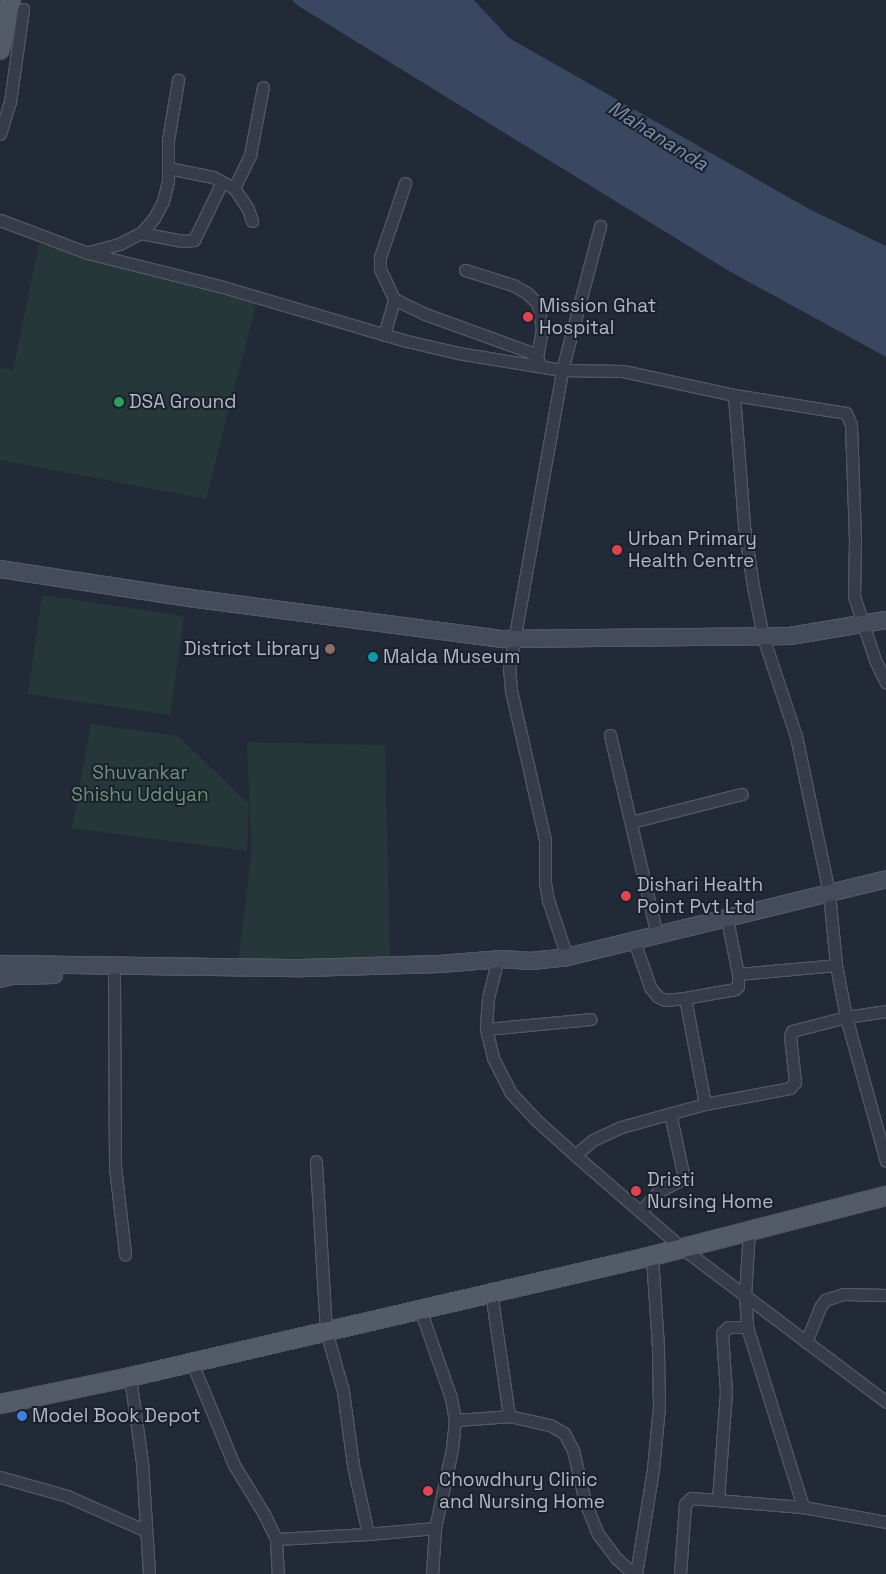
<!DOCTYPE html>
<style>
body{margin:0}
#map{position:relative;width:886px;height:1574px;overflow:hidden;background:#232a37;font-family:"Space Grotesk",sans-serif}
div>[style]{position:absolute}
.green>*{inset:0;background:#263739}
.water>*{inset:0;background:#394760}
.roads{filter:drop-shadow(1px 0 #515763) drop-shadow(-1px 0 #515763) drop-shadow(0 1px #515763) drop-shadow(0 -1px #515763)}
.street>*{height:11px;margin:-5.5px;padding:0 5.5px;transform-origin:5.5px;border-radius:5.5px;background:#363c48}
.secondary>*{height:16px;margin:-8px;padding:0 8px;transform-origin:8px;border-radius:8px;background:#444b5b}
.primary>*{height:18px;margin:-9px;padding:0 9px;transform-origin:9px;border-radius:9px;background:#545b68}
.dots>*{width:14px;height:14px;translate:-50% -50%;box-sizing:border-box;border:2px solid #1b212c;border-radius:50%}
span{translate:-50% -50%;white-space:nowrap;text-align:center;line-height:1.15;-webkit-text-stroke:4px #1b212c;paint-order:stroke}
.poi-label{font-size:19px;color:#b1b7c4}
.left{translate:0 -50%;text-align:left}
.right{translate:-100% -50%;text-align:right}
.park-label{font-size:19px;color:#6a9376}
.water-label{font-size:20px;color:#7b8caa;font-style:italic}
</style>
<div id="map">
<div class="green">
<div style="clip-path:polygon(39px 244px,256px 304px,206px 499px,0 460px,0 367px,13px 371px)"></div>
<div style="clip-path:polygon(42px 595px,184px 616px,170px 715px,28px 694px)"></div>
<div style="clip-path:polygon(91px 724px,178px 736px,249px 804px,247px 851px,72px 828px)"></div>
<div style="clip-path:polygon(247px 742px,385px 745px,390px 969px,238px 963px,252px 850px)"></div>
</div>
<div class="water">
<div style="clip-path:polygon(292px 0,474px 0,509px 38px,809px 209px,886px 246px,886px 357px,729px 271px,297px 5px)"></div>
</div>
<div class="roads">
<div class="street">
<div style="left:0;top:134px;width:34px;rotate:-73deg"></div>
<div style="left:10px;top:102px;width:94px;rotate:-82deg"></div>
<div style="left:168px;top:168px;width:46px;rotate:11.3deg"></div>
<div style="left:213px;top:177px;width:24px;rotate:28deg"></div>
<div style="left:234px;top:188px;width:23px;rotate:56deg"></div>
<div style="left:247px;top:207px;width:15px;rotate:70deg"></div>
<div style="left:234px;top:188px;width:37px;rotate:-64deg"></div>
<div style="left:250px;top:155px;width:69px;rotate:-79.2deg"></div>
<div style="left:0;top:220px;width:94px;rotate:20.6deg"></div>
<div style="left:88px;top:253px;width:139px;rotate:14.1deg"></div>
<div style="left:223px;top:287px;width:192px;rotate:16.4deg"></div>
<div style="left:407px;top:341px;width:52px;rotate:13.2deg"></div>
<div style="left:458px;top:353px;width:105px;rotate:9.3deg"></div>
<div style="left:562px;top:370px;width:61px;rotate:0.9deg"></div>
<div style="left:623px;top:371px;width:114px;rotate:12.2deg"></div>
<div style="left:734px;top:395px;width:113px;rotate:9.1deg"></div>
<div style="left:846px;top:413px;width:13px;rotate:67deg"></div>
<div style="left:851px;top:425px;width:115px;rotate:88deg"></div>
<div style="left:855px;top:540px;width:56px;rotate:91deg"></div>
<div style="left:854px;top:596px;width:67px;rotate:71.8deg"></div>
<div style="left:875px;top:660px;width:25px;rotate:64deg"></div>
<div style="left:141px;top:233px;width:42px;rotate:11deg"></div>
<div style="left:182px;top:241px;width:12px;rotate:-5deg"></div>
<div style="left:194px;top:240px;width:64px;rotate:-64.2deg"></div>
<div style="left:89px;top:252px;width:31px;rotate:-15deg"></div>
<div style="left:119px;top:244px;width:25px;rotate:-27deg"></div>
<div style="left:141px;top:233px;width:20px;rotate:-49deg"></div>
<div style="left:154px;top:218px;width:19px;rotate:-62deg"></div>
<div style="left:163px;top:201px;width:21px;rotate:-76deg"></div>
<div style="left:168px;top:181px;width:41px;rotate:-90deg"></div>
<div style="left:168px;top:140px;width:61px;rotate:-80.5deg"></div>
<div style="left:465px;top:270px;width:50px;rotate:17.4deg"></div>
<div style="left:513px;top:285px;width:16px;rotate:30deg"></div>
<div style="left:527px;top:293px;width:16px;rotate:45deg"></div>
<div style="left:538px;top:304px;width:25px;rotate:81deg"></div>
<div style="left:542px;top:329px;width:29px;rotate:100deg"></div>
<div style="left:394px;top:299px;width:34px;rotate:26deg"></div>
<div style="left:425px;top:314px;width:112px;rotate:19.9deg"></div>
<div style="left:530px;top:352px;width:9px;rotate:41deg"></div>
<div style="left:537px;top:358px;width:10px;rotate:61deg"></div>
<div style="left:384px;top:335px;width:37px;rotate:-74deg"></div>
<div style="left:394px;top:299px;width:33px;rotate:-115deg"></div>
<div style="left:380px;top:269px;width:12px;rotate:-90deg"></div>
<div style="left:380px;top:257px;width:78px;rotate:-71.3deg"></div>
<div style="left:734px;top:395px;width:131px;rotate:85.6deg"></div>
<div style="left:744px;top:526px;width:61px;rotate:81.5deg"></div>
<div style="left:753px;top:586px;width:52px;rotate:78.9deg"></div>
<div style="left:763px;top:637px;width:104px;rotate:71.6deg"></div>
<div style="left:796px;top:736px;width:160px;rotate:78.1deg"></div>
<div style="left:829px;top:893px;width:72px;rotate:84.4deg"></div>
<div style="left:836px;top:965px;width:53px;rotate:79.1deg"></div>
<div style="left:846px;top:1017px;width:149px;rotate:74.5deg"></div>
<div style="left:610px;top:735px;width:205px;rotate:76.8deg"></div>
<div style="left:631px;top:822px;width:114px;rotate:-14.2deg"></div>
<div style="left:634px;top:941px;width:49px;rotate:70.8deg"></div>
<div style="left:650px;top:987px;width:11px;rotate:52deg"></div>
<div style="left:657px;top:996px;width:9px;rotate:27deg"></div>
<div style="left:665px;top:1000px;width:20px;rotate:-6deg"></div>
<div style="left:685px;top:998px;width:108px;rotate:79.3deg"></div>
<div style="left:567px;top:957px;width:60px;rotate:-108.4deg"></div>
<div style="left:548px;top:900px;width:17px;rotate:-100deg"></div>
<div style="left:545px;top:883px;width:43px;rotate:-90deg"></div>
<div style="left:545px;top:840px;width:154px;rotate:-102.8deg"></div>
<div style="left:511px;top:690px;width:21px;rotate:-95deg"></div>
<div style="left:509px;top:669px;width:304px;rotate:-79.9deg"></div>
<div style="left:562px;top:370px;width:149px;rotate:-75.2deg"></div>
<div style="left:496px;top:966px;width:33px;rotate:104deg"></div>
<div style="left:488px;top:998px;width:31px;rotate:94deg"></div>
<div style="left:486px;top:1029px;width:30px;rotate:76deg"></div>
<div style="left:493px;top:1058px;width:38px;rotate:63deg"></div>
<div style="left:510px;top:1092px;width:37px;rotate:47deg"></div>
<div style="left:535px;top:1119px;width:54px;rotate:42deg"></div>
<div style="left:575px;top:1155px;width:142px;rotate:41deg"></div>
<div style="left:682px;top:1248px;width:256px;rotate:37deg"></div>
<div style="left:738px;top:974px;width:98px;rotate:-5.2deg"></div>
<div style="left:114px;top:975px;width:192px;rotate:89.7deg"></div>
<div style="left:115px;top:1167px;width:88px;rotate:83.4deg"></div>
<div style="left:685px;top:998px;width:51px;rotate:-10.2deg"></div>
<div style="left:735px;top:989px;width:4px;rotate:-45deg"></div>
<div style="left:738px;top:986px;width:12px;rotate:-90deg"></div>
<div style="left:738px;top:974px;width:56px;rotate:-101.3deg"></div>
<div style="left:486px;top:1029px;width:105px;rotate:-5.4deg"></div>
<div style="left:575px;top:1155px;width:23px;rotate:-40deg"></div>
<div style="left:593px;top:1140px;width:31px;rotate:-25deg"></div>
<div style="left:621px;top:1127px;width:87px;rotate:-15.3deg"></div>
<div style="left:705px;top:1104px;width:86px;rotate:-10.7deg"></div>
<div style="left:790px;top:1088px;width:8px;rotate:-50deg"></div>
<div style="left:795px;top:1082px;width:46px;rotate:-96.2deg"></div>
<div style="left:790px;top:1036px;width:5px;rotate:-68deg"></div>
<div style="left:792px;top:1031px;width:56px;rotate:-14.5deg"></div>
<div style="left:846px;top:1017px;width:40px;rotate:-8.5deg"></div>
<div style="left:641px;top:1211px;width:25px;rotate:-48deg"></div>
<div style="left:658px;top:1192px;width:30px;rotate:-28deg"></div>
<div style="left:684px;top:1178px;width:66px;rotate:-102.2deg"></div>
<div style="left:749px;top:1230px;width:65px;rotate:93.5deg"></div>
<div style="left:745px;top:1295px;width:32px;rotate:86deg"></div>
<div style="left:747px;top:1327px;width:189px;rotate:72.7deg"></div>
<div style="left:491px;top:1292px;width:125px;rotate:81.7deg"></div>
<div style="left:509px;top:1416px;width:42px;rotate:12.4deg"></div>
<div style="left:550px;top:1425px;width:16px;rotate:30deg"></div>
<div style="left:564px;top:1433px;width:19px;rotate:62deg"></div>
<div style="left:573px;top:1450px;width:53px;rotate:77deg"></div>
<div style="left:585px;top:1502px;width:35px;rotate:68deg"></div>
<div style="left:598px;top:1534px;width:30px;rotate:53deg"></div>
<div style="left:616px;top:1558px;width:24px;rotate:42deg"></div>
<div style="left:420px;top:1309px;width:94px;rotate:70.8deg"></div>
<div style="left:451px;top:1398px;width:22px;rotate:80deg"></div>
<div style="left:455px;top:1420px;width:29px;rotate:96deg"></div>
<div style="left:452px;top:1449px;width:81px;rotate:102.1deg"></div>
<div style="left:435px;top:1528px;width:46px;rotate:93.7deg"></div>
<div style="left:806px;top:1342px;width:38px;rotate:-68deg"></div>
<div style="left:820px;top:1307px;width:9px;rotate:-54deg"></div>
<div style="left:825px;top:1300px;width:19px;rotate:-18deg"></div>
<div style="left:843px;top:1294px;width:43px;rotate:1.3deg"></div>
<div style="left:192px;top:1363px;width:110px;rotate:67.6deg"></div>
<div style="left:234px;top:1465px;width:57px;rotate:58.5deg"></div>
<div style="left:264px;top:1514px;width:28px;rotate:64deg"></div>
<div style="left:276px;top:1539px;width:35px;rotate:87deg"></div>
<div style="left:130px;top:1377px;width:86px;rotate:82deg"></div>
<div style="left:142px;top:1462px;width:112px;rotate:86.4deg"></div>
<div style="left:455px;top:1420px;width:54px;rotate:-4.2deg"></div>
<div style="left:0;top:1477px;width:70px;rotate:15.8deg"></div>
<div style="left:67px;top:1496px;width:86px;rotate:23.9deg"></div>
<div style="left:718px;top:1500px;width:108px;rotate:-85.8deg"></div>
<div style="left:726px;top:1392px;width:59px;rotate:-93.9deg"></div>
<div style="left:722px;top:1333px;width:8px;rotate:-45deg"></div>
<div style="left:728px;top:1327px;width:19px"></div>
<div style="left:368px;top:1534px;width:67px;rotate:-5.1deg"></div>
<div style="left:276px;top:1539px;width:92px;rotate:-3.1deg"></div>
<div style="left:368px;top:1534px;width:71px;rotate:-102.3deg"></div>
<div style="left:353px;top:1465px;width:75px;rotate:-97.7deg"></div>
<div style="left:343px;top:1391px;width:62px;rotate:-105.8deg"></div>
<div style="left:326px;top:1331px;width:170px;rotate:-93.4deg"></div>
<div style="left:636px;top:1574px;width:106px;rotate:-80.8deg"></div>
<div style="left:653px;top:1469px;width:62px;rotate:-84.5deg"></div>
<div style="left:659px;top:1407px;width:60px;rotate:-91deg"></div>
<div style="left:658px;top:1347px;width:91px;rotate:-93.8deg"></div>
<div style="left:680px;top:1574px;width:70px;rotate:-85.9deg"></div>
<div style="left:685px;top:1504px;width:8px;rotate:-45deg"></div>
<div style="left:691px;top:1498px;width:112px;rotate:4.6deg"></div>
<div style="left:803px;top:1507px;width:84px;rotate:10.2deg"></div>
</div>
<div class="secondary">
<div style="left:0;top:569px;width:192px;rotate:8.7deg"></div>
<div style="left:190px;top:598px;width:315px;rotate:7.5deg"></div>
<div style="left:502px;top:639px;width:288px;rotate:-0.6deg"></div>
<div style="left:790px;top:636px;width:97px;rotate:-9.5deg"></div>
<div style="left:0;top:964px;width:303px;rotate:0.8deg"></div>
<div style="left:303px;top:968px;width:137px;rotate:-1.7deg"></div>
<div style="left:440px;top:964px;width:62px;rotate:-4.6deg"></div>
<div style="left:502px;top:959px;width:29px;rotate:4deg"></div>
<div style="left:531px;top:961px;width:36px;rotate:-6deg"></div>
<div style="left:567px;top:957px;width:328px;rotate:-13.7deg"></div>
<div style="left:0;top:979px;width:12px;rotate:-14deg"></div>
<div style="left:12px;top:976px;width:42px;rotate:-1.4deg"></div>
</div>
<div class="primary">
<div style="left:0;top:50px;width:51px;rotate:-77.6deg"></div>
<div style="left:0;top:1404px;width:133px;rotate:-11.7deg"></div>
<div style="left:130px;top:1377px;width:536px;rotate:-13.05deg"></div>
<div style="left:652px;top:1256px;width:242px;rotate:-14.4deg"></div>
</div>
</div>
<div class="dots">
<div style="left:528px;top:317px;background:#e0444e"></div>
<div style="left:119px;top:402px;background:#2e9e5b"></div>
<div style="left:617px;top:550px;background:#e0444e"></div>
<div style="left:330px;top:649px;background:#8d6e63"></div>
<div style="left:373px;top:657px;background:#0f9aa8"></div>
<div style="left:626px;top:896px;background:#e0444e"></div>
<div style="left:636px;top:1191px;background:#e0444e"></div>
<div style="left:22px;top:1416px;background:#3f7fe0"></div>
<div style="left:428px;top:1491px;background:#e0444e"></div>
</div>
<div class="poi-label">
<span class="left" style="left:539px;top:317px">Mission Ghat<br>Hospital</span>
<span class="left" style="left:129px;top:402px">DSA Ground</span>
<span class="left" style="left:628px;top:550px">Urban Primary<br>Health Centre</span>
<span class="right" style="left:320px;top:649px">District Library</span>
<span class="left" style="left:383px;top:657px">Malda Museum</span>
<span class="left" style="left:637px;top:896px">Dishari Health<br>Point Pvt Ltd</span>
<span class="left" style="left:647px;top:1191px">Dristi<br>Nursing Home</span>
<span class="left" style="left:32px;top:1416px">Model Book Depot</span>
<span class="left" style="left:439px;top:1491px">Chowdhury Clinic<br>and Nursing Home</span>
</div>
<div class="park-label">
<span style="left:140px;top:784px">Shuvankar<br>Shishu Uddyan</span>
</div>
<div class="water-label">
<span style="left:658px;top:136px;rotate:32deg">Mahananda</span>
</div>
</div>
